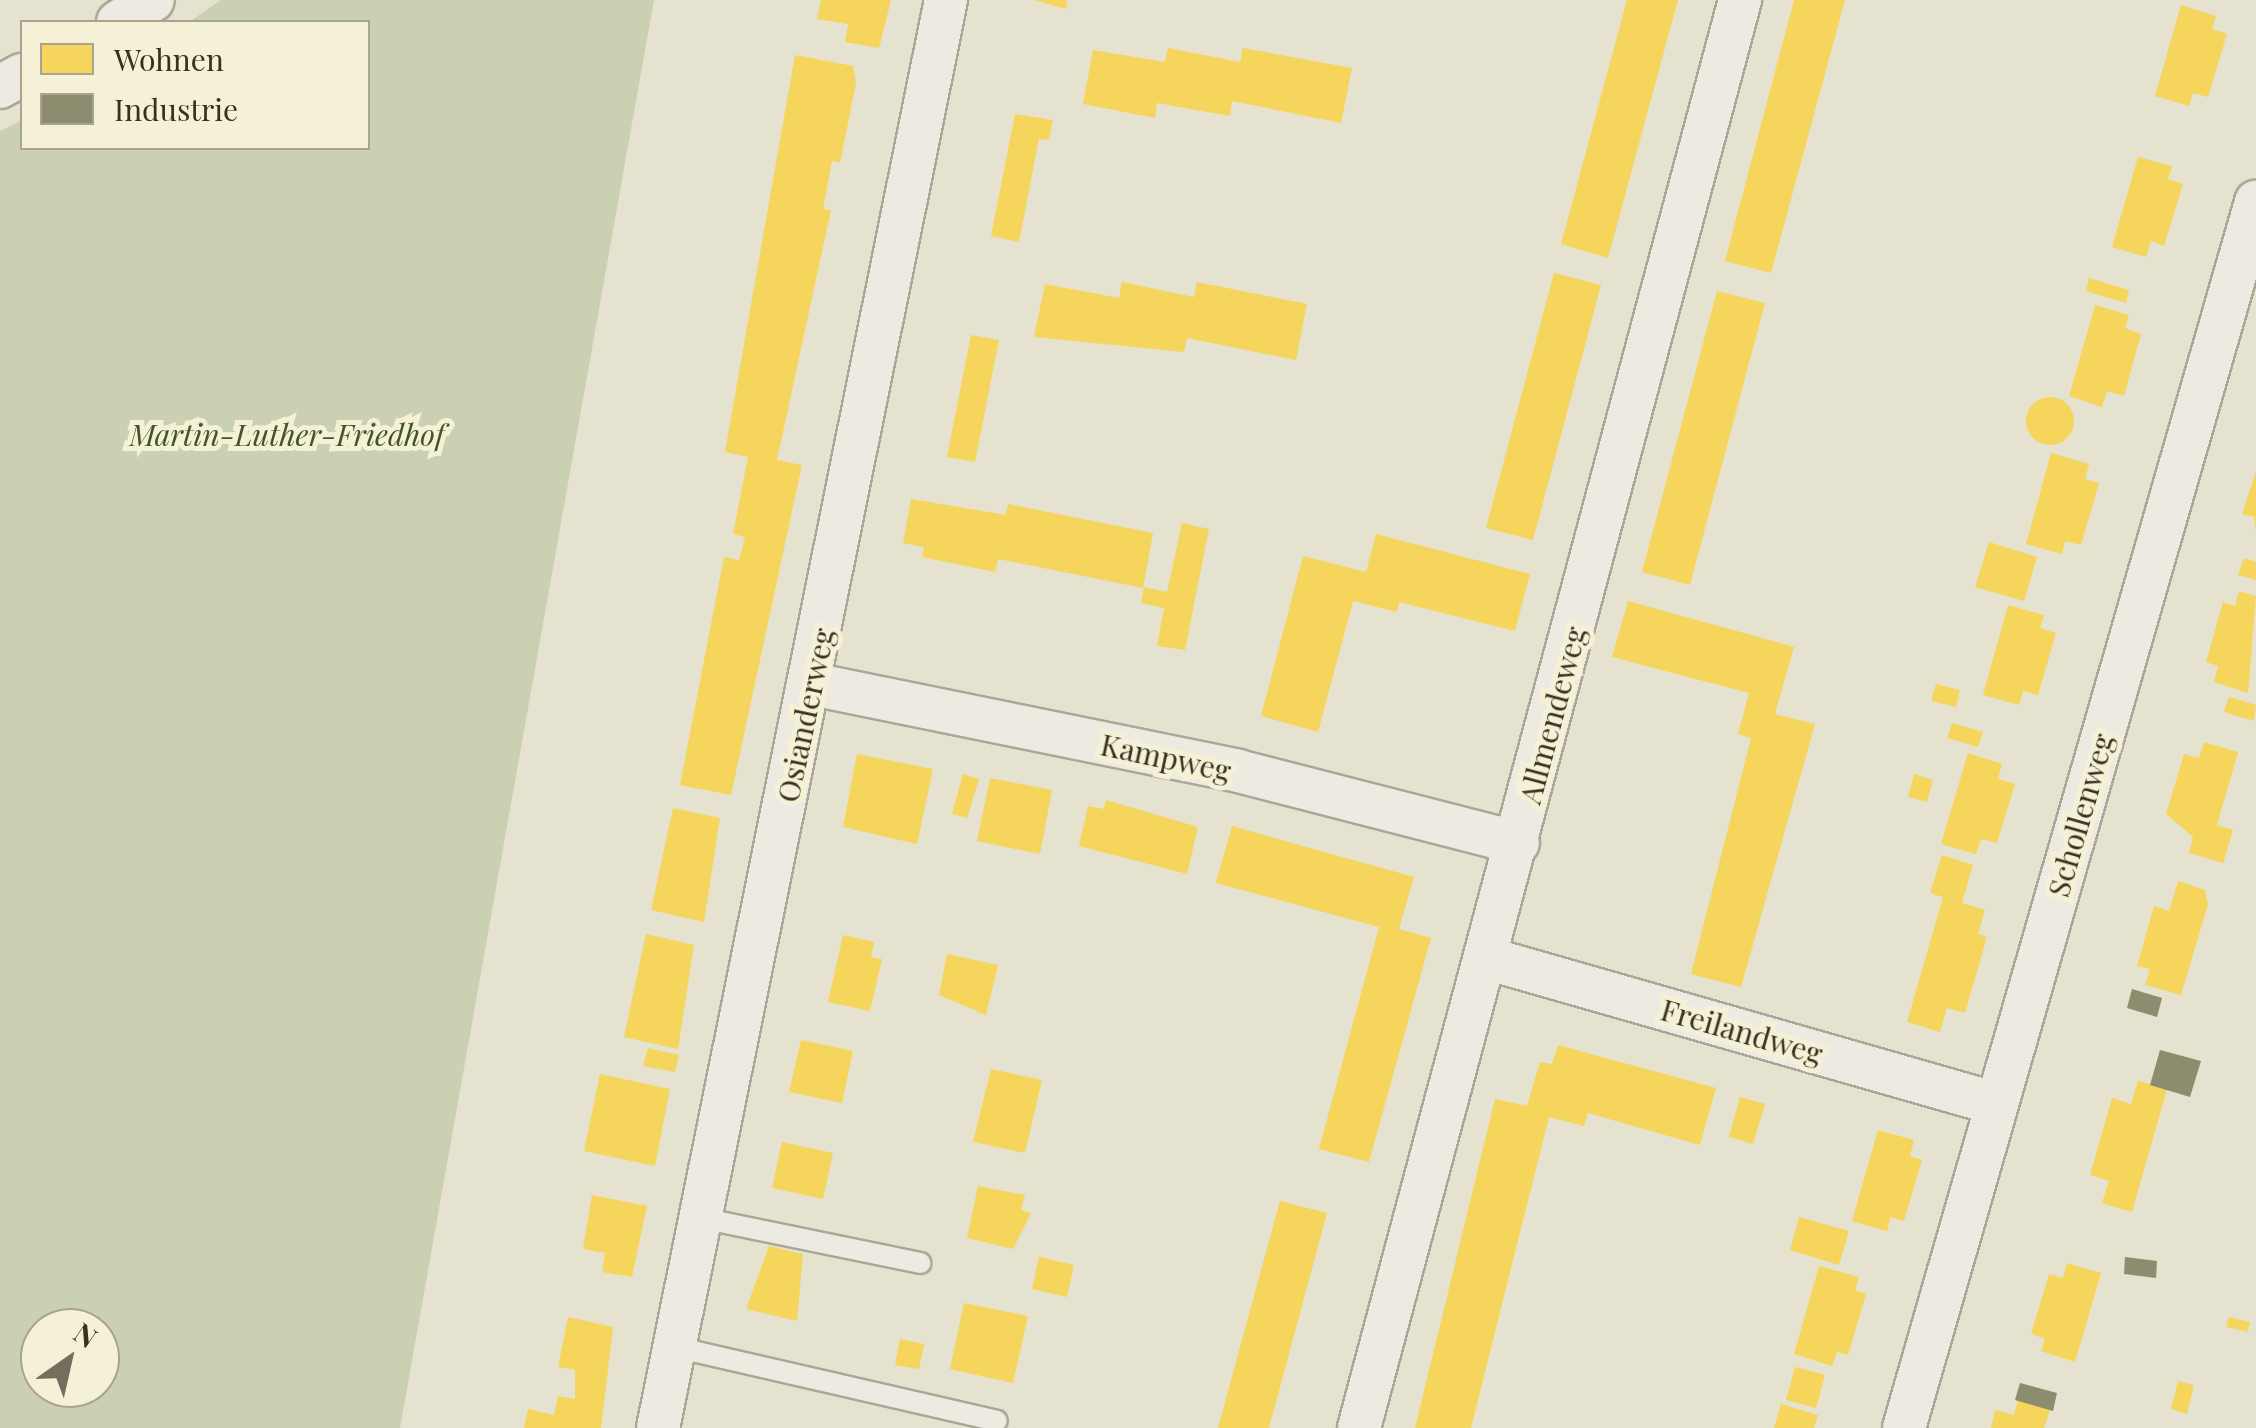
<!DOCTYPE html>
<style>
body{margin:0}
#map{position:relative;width:2256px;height:1428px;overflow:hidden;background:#e5e2cf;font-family:"Playfair Display",serif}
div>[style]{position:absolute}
.cemetery>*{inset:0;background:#cbd0b2}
.homes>*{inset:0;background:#f6d55c}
.round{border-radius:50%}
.industry>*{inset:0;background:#8c8c6e}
.roads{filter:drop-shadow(2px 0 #aaa698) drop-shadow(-2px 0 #aaa698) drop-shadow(0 2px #aaa698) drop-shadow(0 -2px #aaa698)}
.service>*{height:20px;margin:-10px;padding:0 10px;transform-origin:10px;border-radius:10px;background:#edebe1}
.minor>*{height:42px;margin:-21px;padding:0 21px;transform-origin:21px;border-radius:21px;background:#edebe1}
span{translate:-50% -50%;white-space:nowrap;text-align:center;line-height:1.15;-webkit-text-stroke:10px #f5f1d7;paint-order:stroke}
.park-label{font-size:30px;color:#425527;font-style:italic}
.street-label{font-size:30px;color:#393020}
.legend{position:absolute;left:20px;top:20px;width:350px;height:130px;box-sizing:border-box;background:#f5f1d7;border:2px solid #aaa48e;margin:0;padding:12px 18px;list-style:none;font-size:30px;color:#393020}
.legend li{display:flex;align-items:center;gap:20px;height:50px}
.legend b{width:50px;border:2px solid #aaa48e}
.north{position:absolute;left:20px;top:1308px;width:100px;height:100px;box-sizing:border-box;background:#f5f1d7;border:2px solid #aaa48e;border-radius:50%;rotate:34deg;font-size:28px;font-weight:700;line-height:40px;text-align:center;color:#393020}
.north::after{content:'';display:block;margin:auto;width:35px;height:45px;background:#756e5d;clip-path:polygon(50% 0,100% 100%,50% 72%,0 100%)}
</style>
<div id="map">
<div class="cemetery">
<div style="clip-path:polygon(evenodd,221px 0,654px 0,400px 1428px,0 1428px,0 131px,22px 120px,22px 148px,368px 148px,368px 22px,189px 22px,221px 0,40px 1328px,100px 1328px,100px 1388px,40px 1388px,40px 1328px)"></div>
</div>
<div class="homes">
<div style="clip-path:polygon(821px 0,891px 0,879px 48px,845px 42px,848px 24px,817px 19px)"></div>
<div style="clip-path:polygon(1034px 0,1067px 0,1066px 9px)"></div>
<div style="clip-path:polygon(1627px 0,1678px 0,1608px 258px,1561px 244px)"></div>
<div style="clip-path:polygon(1794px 0,1845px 0,1771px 273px,1725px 261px)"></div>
<div style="clip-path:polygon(2181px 5px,2216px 16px,2212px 29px,2227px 34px,2208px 97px,2193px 93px,2189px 106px,2155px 96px)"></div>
<div style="clip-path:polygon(1168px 48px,1240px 62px,1243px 48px,1352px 68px,1341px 123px,1232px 101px,1230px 116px,1157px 103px,1155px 118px,1083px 104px,1093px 50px,1165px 62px)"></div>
<div style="clip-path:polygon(795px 55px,853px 66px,856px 83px,840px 163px,832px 161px,823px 209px,831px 210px,777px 460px,802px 465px,731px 795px,680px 785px,724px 557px,739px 560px,745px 537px,733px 534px,748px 457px,725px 452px)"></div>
<div style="clip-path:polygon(1015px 114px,1053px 120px,1049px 140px,1039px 139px,1019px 242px,991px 236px)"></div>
<div style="clip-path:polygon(2138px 157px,2172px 166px,2168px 179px,2183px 184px,2164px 246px,2151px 241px,2146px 257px,2112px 247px)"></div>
<div style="clip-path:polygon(1554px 273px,1601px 285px,1533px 540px,1486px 528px)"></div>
<div style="clip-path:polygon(2089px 278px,2129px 290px,2126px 303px,2086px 291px)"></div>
<div style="clip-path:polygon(1122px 282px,1194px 297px,1197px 282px,1307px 304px,1296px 360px,1187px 338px,1184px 352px,1034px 337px,1045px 284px,1119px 298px)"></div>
<div style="clip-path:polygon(1717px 291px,1765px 303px,1690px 585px,1642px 572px)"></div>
<div style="clip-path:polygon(2095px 305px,2129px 315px,2125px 328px,2141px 334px,2124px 396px,2107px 391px,2102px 407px,2069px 396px)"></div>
<div style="clip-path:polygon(971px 335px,999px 340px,975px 462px,947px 457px)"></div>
<div class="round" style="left:2026px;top:397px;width:48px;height:48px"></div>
<div style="clip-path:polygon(2051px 453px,2089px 464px,2085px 479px,2099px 483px,2081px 545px,2065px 541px,2062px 554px,2026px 544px)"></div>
<div style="clip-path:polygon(2256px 472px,2256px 533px,2254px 517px,2242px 514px)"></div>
<div style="clip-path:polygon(911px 499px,1006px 515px,1008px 504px,1153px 533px,1143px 588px,998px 559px,995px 572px,922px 557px,924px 547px,903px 543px)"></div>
<div style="clip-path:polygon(1182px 523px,1209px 529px,1185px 650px,1157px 646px,1164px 608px,1141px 603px,1144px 587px,1167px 592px)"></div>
<div style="clip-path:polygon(1376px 534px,1530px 574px,1515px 631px,1399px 602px,1397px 612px,1353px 601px,1318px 732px,1261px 716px,1303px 556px,1366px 572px)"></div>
<div style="clip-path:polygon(1989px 542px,2037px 557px,2024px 601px,1975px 587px)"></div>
<div style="clip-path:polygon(2244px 558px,2256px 562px,2256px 580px,2238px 575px)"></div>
<div style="clip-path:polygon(2239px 591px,2256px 596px,2248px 693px,2214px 682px,2218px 666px,2206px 662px,2223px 602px,2235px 606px)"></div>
<div style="clip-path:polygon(1628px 601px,1794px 647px,1775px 714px,1815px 724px,1741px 987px,1691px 974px,1751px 738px,1738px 734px,1749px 693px,1612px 657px)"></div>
<div style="clip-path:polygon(2008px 605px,2044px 615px,2040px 628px,2056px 633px,2038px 695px,2023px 691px,2019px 705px,1983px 695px)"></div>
<div style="clip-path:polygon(1936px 684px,1960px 690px,1956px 707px,1931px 701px)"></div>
<div style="clip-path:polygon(2229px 697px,2256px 705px,2254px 721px,2224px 712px)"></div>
<div style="clip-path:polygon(1952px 723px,1983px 732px,1978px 747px,1947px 738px)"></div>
<div style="clip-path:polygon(2204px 742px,2238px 752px,2217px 825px,2233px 830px,2223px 863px,2189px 853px,2193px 837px,2166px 814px,2184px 754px,2199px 758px)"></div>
<div style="clip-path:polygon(1968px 753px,2002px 764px,1998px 779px,2015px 784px,1997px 843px,1981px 839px,1976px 854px,1941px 844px)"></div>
<div style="clip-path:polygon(857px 754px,933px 769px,917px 844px,843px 827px)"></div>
<div style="clip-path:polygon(963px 774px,979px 779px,967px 818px,952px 814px)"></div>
<div style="clip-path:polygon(1914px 774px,1933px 780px,1927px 802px,1908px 797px)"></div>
<div style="clip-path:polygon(990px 778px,1052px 790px,1040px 854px,977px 841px)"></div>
<div style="clip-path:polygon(1106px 800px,1198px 827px,1187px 874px,1079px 846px,1088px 806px,1104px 809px)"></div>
<div style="clip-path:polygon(673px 808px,720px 818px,704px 922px,651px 910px)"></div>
<div style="clip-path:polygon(1232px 826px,1414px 877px,1399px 929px,1431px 938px,1369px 1162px,1319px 1149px,1379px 927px,1216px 883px)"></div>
<div style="clip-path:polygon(1942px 855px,1973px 865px,1962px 903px,1985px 910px,1978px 934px,1987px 937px,1965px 1013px,1947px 1008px,1940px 1032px,1907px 1022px,1943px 897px,1930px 893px)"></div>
<div style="clip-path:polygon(2178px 881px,2205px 890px,2208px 904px,2181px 995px,2145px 985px,2150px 969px,2137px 966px,2154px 906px,2169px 911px)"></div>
<div style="clip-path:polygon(646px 934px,694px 945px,678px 1049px,624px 1037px)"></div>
<div style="clip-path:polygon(843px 935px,874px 942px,871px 957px,882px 959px,870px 1011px,828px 1002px)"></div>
<div style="clip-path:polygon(947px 954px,998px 965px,986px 1015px,939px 995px)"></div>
<div style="clip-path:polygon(801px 1040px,853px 1051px,842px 1103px,789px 1092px)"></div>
<div style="clip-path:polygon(1558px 1045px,1716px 1088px,1700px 1145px,1588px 1113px,1584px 1126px,1549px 1117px,1471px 1428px,1415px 1428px,1495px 1099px,1527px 1106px,1540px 1062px,1552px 1064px)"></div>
<div style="clip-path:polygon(648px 1048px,679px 1055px,675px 1072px,643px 1066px)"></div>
<div style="clip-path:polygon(991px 1069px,1042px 1080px,1025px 1153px,973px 1142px)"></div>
<div style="clip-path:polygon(600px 1074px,670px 1089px,655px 1166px,584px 1151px)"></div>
<div style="clip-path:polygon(2138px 1081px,2167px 1089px,2132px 1212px,2102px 1203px,2109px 1181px,2090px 1175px,2112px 1098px,2131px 1104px)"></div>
<div style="clip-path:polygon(1740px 1097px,1765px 1104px,1753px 1144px,1729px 1137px)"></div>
<div style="clip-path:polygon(1878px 1130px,1914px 1140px,1910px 1156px,1922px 1160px,1904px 1221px,1891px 1217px,1887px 1231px,1852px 1221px)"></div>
<div style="clip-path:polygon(782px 1142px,833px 1153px,823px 1199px,772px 1188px)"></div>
<div style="clip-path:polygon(978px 1186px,1025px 1195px,1021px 1210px,1031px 1213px,1013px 1249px,967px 1238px)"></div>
<div style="clip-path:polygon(592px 1195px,647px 1206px,632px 1277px,602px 1272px,605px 1253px,583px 1249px)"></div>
<div style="clip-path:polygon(1280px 1201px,1327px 1213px,1269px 1428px,1218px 1428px)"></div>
<div style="clip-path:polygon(1799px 1217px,1849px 1231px,1839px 1265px,1790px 1250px)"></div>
<div style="clip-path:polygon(769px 1246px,803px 1254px,797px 1321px,746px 1309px)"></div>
<div style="clip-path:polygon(1039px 1257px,1074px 1265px,1067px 1297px,1032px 1289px)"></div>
<div style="clip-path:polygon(2067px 1263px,2101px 1273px,2075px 1362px,2041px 1351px,2045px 1339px,2031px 1334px,2049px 1274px,2063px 1278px)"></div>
<div style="clip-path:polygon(1819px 1266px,1859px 1277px,1855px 1290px,1866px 1294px,1848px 1355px,1837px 1352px,1832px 1366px,1794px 1354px)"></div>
<div style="clip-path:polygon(964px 1303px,1028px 1316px,1013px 1383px,950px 1369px)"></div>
<div style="clip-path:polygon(568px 1317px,613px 1327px,601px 1428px,524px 1428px,528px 1409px,554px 1415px,558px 1396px,575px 1399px,575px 1370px,558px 1367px)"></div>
<div style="clip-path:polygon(2229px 1317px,2250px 1322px,2248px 1332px,2226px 1327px)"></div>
<div style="clip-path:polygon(900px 1339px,924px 1344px,919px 1369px,895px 1365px)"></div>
<div style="clip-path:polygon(1795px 1367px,1825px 1375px,1816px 1408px,1786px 1400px)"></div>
<div style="clip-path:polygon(2178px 1381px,2194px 1385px,2187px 1414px,2171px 1409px)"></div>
<div style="clip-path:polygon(2018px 1400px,2050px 1410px,2044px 1428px,1991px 1428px,1995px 1410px,2014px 1415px)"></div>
<div style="clip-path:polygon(1781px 1404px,1818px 1415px,1814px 1428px,1774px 1428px)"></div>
</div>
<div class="industry">
<div style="clip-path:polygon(2132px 989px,2162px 998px,2157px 1017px,2127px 1008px)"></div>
<div style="clip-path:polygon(2160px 1050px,2201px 1061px,2190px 1097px,2150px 1085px)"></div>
<div style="clip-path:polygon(2125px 1257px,2157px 1261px,2156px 1278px,2124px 1274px)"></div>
<div style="clip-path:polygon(2020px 1383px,2057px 1393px,2053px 1411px,2015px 1400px)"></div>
</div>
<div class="roads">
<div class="service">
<div style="left:701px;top:1218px;width:224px;rotate:11.6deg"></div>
<div style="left:675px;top:1347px;width:330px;rotate:12.9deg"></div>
</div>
<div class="minor">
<div style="left:118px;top:22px;width:41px;rotate:-32.2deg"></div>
<div style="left:0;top:87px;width:25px;rotate:-29deg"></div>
<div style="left:812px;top:684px;width:435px;rotate:11.5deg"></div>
<div style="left:1238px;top:771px;width:289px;rotate:14.4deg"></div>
<div style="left:1486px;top:958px;width:531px;rotate:15.95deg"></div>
<div style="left:658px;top:1428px;width:1457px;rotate:-78.6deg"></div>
<div style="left:1359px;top:1428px;width:1478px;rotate:-75.06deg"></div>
<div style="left:1904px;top:1428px;width:1276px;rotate:-73.98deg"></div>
</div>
</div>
<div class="park-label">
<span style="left:287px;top:434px">Martin-Luther-Friedhof</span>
</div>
<div class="street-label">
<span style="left:805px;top:715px;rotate:-78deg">Osianderweg</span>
<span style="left:1552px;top:715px;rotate:-75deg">Allmendeweg</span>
<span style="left:1166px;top:757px;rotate:12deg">Kampweg</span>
<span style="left:2080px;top:815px;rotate:-74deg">Schollenweg</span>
<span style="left:1742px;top:1031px;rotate:16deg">Freilandweg</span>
</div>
<ul class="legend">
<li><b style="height:28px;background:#f6d55c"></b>Wohnen</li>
<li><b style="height:28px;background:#8c8c6e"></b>Industrie</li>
</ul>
<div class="north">N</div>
</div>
